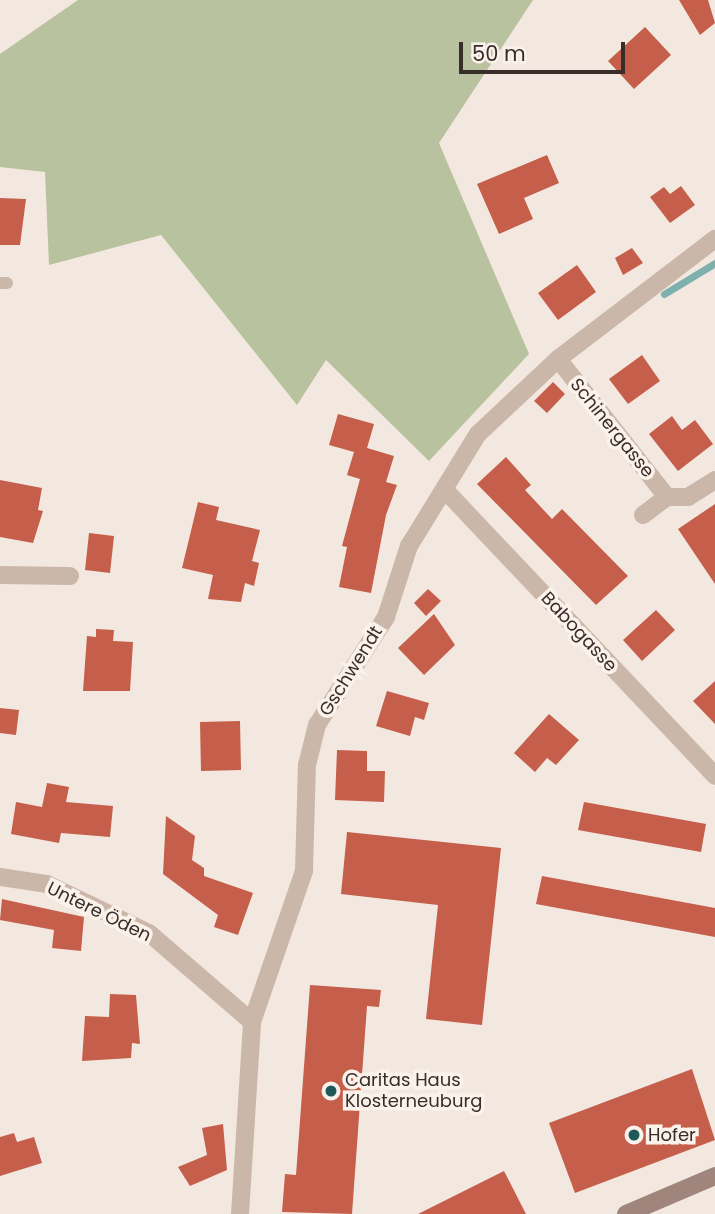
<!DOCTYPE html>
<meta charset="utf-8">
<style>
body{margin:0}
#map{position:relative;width:715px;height:1214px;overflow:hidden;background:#f3e8df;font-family:Poppins,sans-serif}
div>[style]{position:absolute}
.green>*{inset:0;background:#b9c29e}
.stream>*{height:7px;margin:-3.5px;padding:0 3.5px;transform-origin:3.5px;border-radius:3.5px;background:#7eb0ae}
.building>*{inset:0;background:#c55e4a}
.lane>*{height:12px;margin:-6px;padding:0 6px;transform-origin:6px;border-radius:6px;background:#cbb7aa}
.street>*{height:18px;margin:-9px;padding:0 9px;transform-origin:9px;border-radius:9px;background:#cbb7aa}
.secondary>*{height:18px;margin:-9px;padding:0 9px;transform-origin:9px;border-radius:9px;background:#9f857b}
.dots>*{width:19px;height:19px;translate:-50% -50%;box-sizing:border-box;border:4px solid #faf2eb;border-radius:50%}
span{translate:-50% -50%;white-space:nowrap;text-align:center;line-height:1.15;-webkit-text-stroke:7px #faf2eb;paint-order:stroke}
.street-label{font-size:18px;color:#392d2a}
.poi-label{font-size:18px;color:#392d2a}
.left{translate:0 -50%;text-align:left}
.scale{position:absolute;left:459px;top:42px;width:166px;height:32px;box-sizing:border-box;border:4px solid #392d2a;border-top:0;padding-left:9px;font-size:21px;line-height:24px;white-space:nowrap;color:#392d2a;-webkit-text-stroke:5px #faf2eb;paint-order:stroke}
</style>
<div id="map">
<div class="green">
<div style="clip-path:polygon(78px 0,533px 0,439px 143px,529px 354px,429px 461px,326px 360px,297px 405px,161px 235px,49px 265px,45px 172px,0 167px,0 54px)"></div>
</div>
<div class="stream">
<div style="left:664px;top:294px;width:60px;rotate:-31.3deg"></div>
</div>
<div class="building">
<div style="clip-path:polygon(679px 0,708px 0,715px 23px,700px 35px)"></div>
<div style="clip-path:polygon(645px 27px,671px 55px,634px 89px,608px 61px)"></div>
<div style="clip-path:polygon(547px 155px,559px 183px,524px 198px,533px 219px,499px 234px,477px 184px)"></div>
<div style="clip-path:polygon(681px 186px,695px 205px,670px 223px,650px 197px,664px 187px,670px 194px)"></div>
<div style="clip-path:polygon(0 198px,26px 199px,20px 245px,0 245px)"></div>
<div style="clip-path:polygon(632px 248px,643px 263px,623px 275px,615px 258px)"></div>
<div style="clip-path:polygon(577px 265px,596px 292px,558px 320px,538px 293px)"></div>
<div style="clip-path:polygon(642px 355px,660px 381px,628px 404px,609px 379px)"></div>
<div style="clip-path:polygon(553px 382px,565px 394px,547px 413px,534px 401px)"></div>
<div style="clip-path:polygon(338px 414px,374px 424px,367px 448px,394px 456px,386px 482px,397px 485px,386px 515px,371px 593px,339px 587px,347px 547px,342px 546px,360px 479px,347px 475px,354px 452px,329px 445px)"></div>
<div style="clip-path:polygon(672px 416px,682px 430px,695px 420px,713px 444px,678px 471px,649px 434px)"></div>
<div style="clip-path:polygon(506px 457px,531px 485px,525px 490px,552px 519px,562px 509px,628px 576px,596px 605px,477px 484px)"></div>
<div style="clip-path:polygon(0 480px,42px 488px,38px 510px,43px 511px,33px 543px,0 537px)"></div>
<div style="clip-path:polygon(198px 502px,219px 507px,216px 520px,260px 530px,252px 561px,259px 563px,254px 586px,245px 583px,241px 602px,208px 599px,213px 575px,182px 568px)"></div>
<div style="clip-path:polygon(715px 504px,715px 584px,678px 529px)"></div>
<div style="clip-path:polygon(89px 533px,114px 536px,110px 573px,85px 570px)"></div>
<div style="clip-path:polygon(428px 589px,441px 601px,426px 616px,414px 603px)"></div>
<div style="clip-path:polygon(656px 610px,675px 630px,642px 661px,623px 640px)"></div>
<div style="clip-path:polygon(434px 614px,455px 645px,424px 675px,398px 648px)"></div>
<div style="clip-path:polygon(96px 629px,114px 630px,113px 641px,133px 642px,130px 691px,83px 691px,87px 636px,96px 637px)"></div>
<div style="clip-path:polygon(715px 681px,715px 724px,693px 701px)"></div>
<div style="clip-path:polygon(387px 691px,429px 703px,424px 720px,415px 717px,410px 736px,376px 726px)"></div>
<div style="clip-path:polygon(0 708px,19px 710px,16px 735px,0 733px)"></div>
<div style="clip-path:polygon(549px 714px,579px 740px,556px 765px,547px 758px,535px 772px,514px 753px)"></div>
<div style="clip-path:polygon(240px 721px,241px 770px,201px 771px,200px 722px)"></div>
<div style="clip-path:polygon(337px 750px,367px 751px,367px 771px,385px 771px,384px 802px,335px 800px)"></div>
<div style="clip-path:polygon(47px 783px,69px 787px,66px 802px,113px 806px,110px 837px,61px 833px,59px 843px,11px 834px,16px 802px,42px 807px)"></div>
<div style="clip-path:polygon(584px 802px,706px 824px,701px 852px,578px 830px)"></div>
<div style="clip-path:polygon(166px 816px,195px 836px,192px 860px,204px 868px,204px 876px,253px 893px,238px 935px,214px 927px,218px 915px,163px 874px)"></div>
<div style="clip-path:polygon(347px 832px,501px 848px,482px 1025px,426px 1019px,438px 905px,341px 894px)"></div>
<div style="clip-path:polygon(542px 876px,715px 908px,715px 937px,536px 904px)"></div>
<div style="clip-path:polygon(2px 899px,84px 917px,81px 951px,52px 948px,54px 930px,0 920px)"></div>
<div style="clip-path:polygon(310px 985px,381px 990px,379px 1007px,367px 1006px,352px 1214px,282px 1212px,285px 1174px,296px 1175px)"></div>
<div style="clip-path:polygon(110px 994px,136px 995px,140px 1044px,132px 1043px,131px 1058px,82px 1061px,85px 1016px,109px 1017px)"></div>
<div style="clip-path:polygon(692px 1069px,715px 1140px,575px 1193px,549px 1123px)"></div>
<div style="clip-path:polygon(223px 1124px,227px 1170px,190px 1186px,178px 1167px,207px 1155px,202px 1128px)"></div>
<div style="clip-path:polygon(14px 1133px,17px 1142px,34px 1137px,42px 1163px,0 1176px,0 1137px)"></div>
<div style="clip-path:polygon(504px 1171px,526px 1214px,418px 1214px)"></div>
</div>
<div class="lane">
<div style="left:0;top:283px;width:7px"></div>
</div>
<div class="street">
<div style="left:558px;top:359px;width:176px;rotate:51.7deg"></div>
<div style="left:444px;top:489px;width:395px;rotate:46.6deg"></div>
<div style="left:643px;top:515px;width:30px;rotate:-37deg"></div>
<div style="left:667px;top:497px;width:21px"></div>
<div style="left:688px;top:497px;width:32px;rotate:-32deg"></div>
<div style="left:0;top:575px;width:70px;rotate:0.8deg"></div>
<div style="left:0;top:877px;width:48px;rotate:8.5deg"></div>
<div style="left:47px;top:884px;width:113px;rotate:25.7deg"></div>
<div style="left:149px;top:933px;width:136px;rotate:40.8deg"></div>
<div style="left:240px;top:1214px;width:192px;rotate:-86.4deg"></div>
<div style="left:252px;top:1022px;width:160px;rotate:-71deg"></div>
<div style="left:304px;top:871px;width:106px;rotate:-88.4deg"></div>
<div style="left:307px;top:765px;width:41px;rotate:-76deg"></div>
<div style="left:317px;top:725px;width:128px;rotate:-57.4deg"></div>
<div style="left:386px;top:617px;width:75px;rotate:-72.1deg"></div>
<div style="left:409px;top:546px;width:132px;rotate:-58.4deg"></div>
<div style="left:478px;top:434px;width:110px;rotate:-43.2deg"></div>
<div style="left:558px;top:359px;width:198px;rotate:-37.4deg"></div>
</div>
<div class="secondary">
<div style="left:626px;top:1214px;width:97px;rotate:-23.1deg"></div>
</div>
<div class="dots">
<div style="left:331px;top:1091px;background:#1f5a59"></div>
<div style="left:634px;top:1135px;background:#1f5a59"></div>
</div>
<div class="street-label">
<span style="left:612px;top:428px;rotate:51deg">Schinergasse</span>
<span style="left:579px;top:632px;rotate:47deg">Babogasse</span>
<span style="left:351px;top:671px;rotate:-58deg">Gschwendt</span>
<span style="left:99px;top:912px;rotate:26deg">Untere Öden</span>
</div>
<div class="poi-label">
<span class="left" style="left:345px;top:1091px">Caritas Haus<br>Klosterneuburg</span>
<span class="left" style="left:648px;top:1135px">Hofer</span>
</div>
<div class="scale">50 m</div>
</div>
